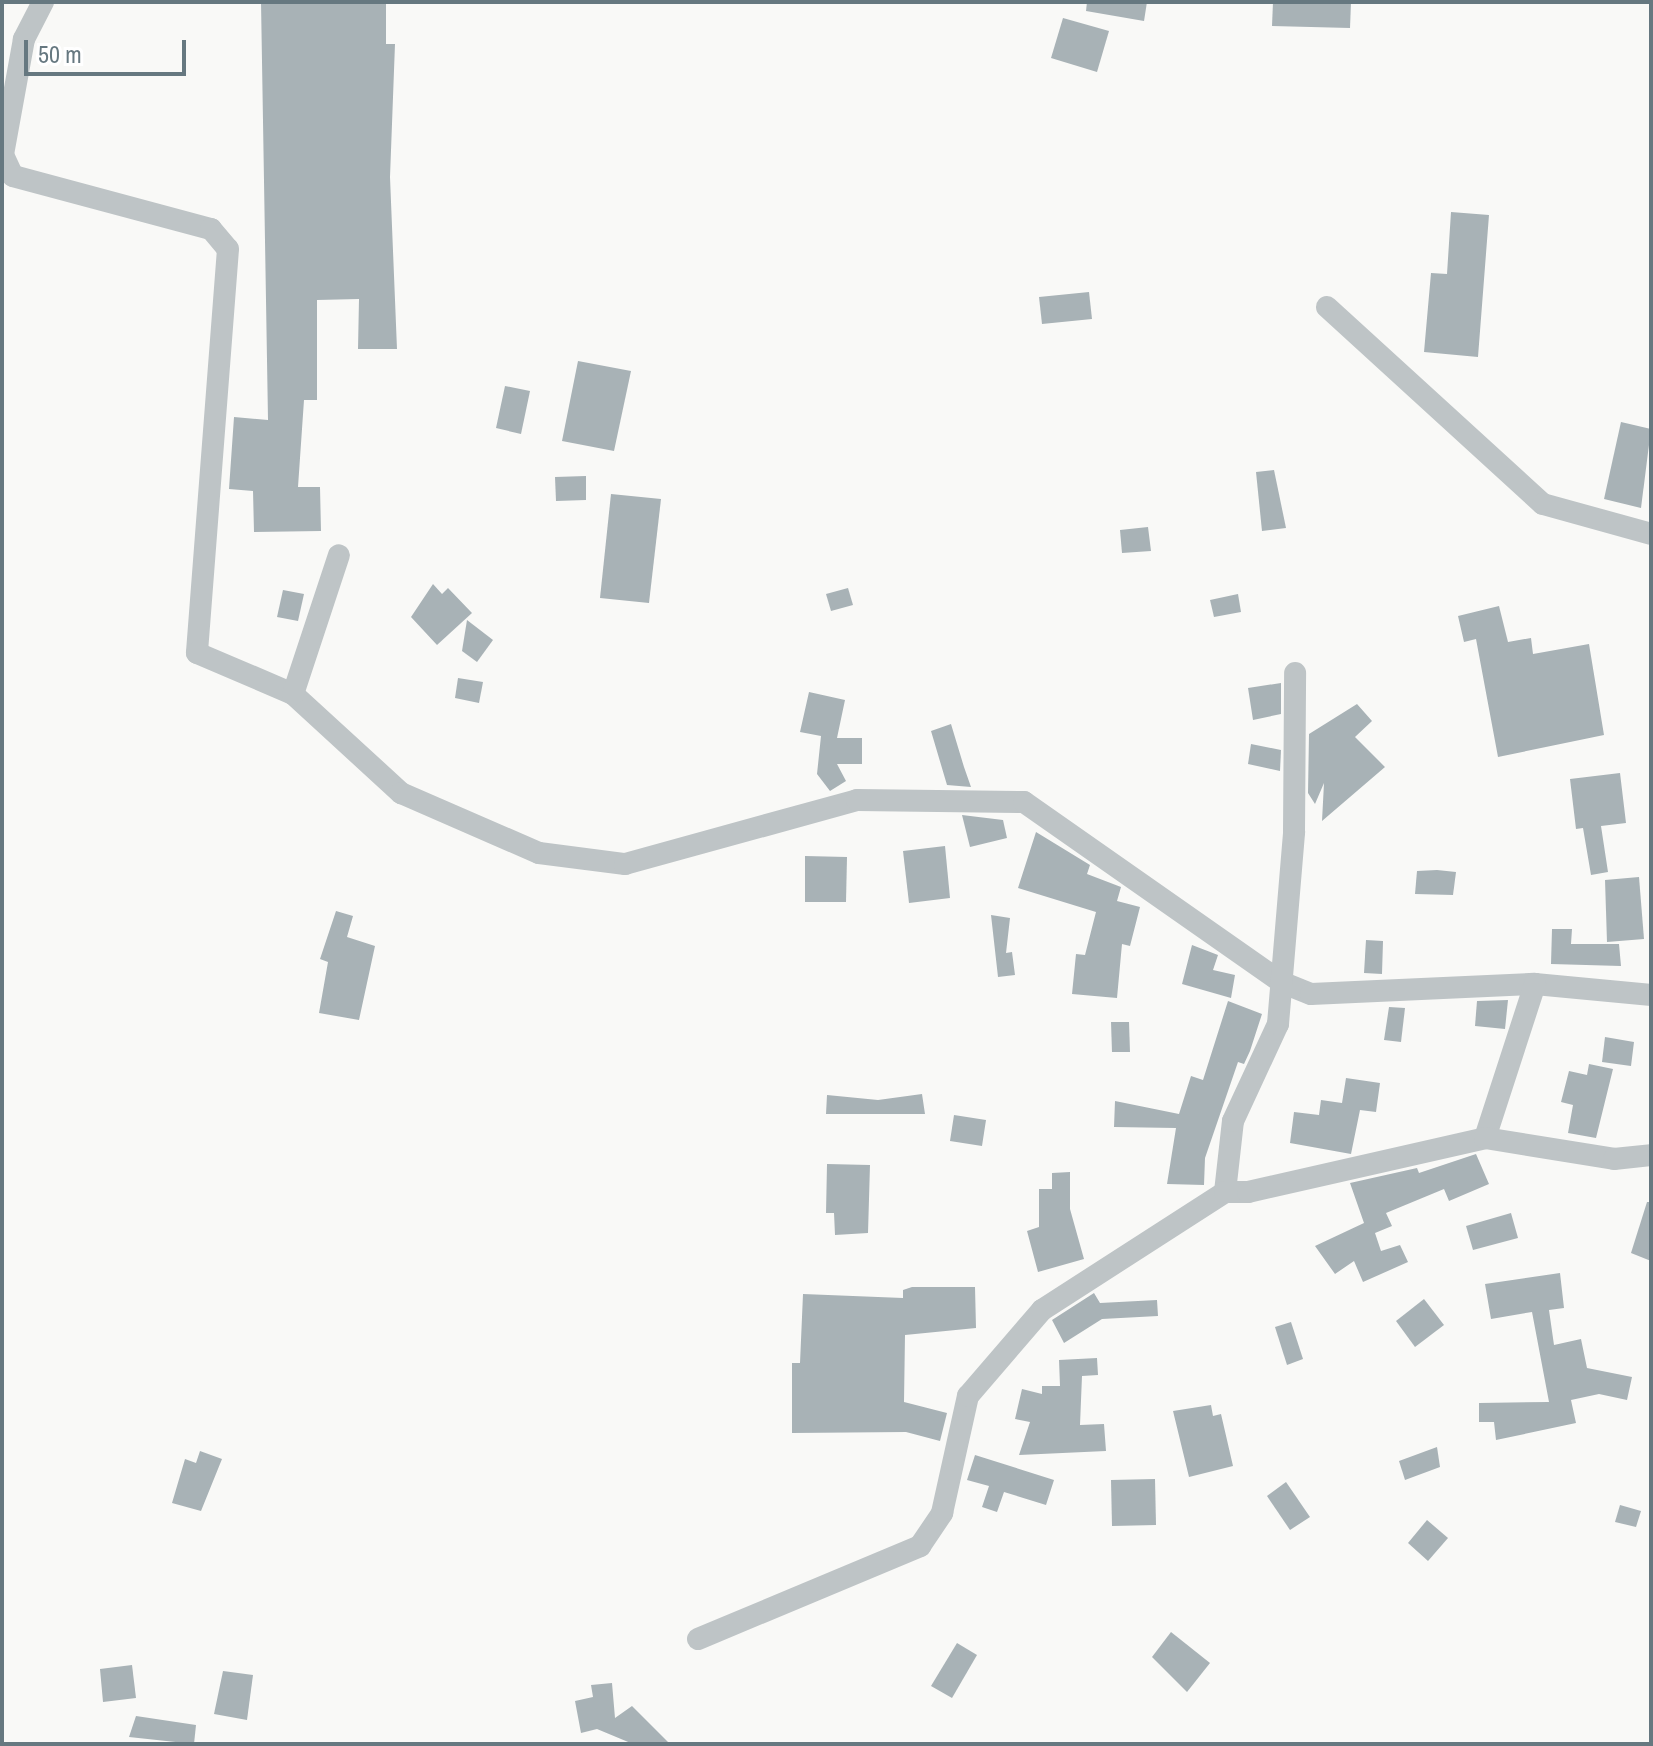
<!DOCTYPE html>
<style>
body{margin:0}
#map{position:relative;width:1653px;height:1746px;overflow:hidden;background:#f9f9f7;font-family:"Archivo Narrow",sans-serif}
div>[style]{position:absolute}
.building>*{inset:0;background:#a8b2b6}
.minor>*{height:22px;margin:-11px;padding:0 11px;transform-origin:11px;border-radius:11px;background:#bec4c6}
span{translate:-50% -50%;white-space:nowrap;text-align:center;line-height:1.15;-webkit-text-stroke:8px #fff;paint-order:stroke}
.frame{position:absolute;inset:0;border:4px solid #667880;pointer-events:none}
.scale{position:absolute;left:24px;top:40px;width:162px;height:36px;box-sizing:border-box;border:4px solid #667880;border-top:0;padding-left:10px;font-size:24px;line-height:28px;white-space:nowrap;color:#667880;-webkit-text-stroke:6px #fff;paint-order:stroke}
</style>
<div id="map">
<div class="building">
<div style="clip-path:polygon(261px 2px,386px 2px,386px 44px,395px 44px,390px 177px,397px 349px,358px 349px,359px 299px,317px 300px,317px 400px,304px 400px,298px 487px,320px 487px,321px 531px,254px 532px,253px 491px,229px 489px,234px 417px,268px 420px)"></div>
<div style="clip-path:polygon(1087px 2px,1147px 2px,1144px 21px,1086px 11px)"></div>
<div style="clip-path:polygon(1273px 2px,1351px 2px,1350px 28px,1272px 26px)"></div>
<div style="clip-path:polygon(1063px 18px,1109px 31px,1097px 72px,1051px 58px)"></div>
<div style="clip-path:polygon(1451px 212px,1489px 215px,1478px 357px,1424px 352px,1431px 273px,1447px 274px)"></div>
<div style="clip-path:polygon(1089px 292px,1092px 319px,1042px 324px,1039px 297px)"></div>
<div style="clip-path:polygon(578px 361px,631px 371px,614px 451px,562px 441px)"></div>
<div style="clip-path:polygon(505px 386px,530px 391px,521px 434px,496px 428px)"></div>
<div style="clip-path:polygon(1621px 422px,1651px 429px,1641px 508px,1604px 499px)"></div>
<div style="clip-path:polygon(1274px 470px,1286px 528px,1262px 531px,1256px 472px)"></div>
<div style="clip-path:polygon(586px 476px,586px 500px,556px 501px,555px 477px)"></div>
<div style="clip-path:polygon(611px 494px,661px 499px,649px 603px,600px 598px)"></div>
<div style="clip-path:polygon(1148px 527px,1151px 551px,1122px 553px,1120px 530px)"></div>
<div style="clip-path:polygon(433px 584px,442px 594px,448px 588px,472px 613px,437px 645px,411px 617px)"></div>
<div style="clip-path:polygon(848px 588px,853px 605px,831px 611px,826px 594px)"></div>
<div style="clip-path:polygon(283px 590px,304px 594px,298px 621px,277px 617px)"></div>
<div style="clip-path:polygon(1238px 594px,1241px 612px,1214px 617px,1210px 600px)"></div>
<div style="clip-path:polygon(1499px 606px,1508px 642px,1531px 638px,1533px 654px,1589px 644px,1604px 735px,1498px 757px,1476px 639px,1464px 642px,1458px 616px)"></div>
<div style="clip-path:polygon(467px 620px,493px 640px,477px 662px,462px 651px)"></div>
<div style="clip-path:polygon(458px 678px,483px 682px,479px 703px,455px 698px)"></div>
<div style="clip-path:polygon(1281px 683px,1281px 714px,1253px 720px,1248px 688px)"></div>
<div style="clip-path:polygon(809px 692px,845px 700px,837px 738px,862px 738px,862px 764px,837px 764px,846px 781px,830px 791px,817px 774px,821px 736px,800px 732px)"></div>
<div style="clip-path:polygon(1357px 704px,1372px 721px,1355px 737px,1385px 767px,1322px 821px,1324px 783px,1315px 804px,1308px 793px,1309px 734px)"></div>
<div style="clip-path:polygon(951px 724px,964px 767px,971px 787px,947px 785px,931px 731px)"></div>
<div style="clip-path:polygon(1251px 744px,1281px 750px,1280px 771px,1248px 764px)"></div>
<div style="clip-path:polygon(1620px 773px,1626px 823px,1601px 826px,1608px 872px,1591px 875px,1583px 828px,1576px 829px,1570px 779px)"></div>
<div style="clip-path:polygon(962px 815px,1003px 820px,1007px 838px,970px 847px)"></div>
<div style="clip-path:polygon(1036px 832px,1090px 865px,1087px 874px,1121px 887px,1117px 901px,1140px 907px,1130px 946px,1122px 944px,1117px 998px,1072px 994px,1076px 954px,1085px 955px,1096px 912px,1018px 888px)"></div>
<div style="clip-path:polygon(945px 846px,950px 898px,909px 903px,903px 851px)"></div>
<div style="clip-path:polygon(805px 856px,847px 857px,846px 902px,805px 902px)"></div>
<div style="clip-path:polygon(1437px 870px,1456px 872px,1453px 895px,1415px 894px,1417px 871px)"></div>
<div style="clip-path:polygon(1639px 877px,1644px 939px,1607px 942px,1605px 880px)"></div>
<div style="clip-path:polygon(336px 911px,353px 916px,347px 937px,375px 946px,359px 1020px,319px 1013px,328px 962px,320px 959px)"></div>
<div style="clip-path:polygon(991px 915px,1010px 918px,1006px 953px,1012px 952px,1015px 975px,998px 977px)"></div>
<div style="clip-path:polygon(1552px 929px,1572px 929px,1571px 944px,1619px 944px,1621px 966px,1551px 964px)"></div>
<div style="clip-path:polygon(1366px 940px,1383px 941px,1382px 974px,1364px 973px)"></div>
<div style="clip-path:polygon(1192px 945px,1218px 955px,1213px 970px,1235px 975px,1231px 998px,1182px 984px)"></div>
<div style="clip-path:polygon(1508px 1000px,1505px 1029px,1475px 1026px,1477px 1001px)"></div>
<div style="clip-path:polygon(1228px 1001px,1262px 1014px,1250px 1051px,1244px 1064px,1238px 1062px,1205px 1158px,1204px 1185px,1167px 1184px,1176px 1128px,1114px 1127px,1115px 1101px,1179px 1114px,1191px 1076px,1203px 1080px)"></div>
<div style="clip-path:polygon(1389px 1007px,1405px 1008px,1401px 1042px,1384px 1040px)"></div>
<div style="clip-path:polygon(1111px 1022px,1129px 1022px,1130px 1052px,1112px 1052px)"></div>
<div style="clip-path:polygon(1605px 1037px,1634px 1042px,1631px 1066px,1602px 1062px)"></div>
<div style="clip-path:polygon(1589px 1064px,1613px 1069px,1596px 1138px,1568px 1133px,1573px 1105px,1561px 1102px,1569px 1071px,1587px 1075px)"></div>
<div style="clip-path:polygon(1346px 1078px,1380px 1083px,1376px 1112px,1360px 1110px,1351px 1154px,1290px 1143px,1294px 1112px,1319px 1115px,1321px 1100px,1342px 1103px)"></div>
<div style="clip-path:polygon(922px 1094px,925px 1114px,826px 1114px,827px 1095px,878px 1100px)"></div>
<div style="clip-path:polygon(954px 1115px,986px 1120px,982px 1146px,950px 1141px)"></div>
<div style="clip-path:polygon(1476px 1154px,1489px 1184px,1449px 1201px,1444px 1189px,1386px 1213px,1392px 1226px,1375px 1233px,1381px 1251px,1400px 1245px,1408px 1262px,1363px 1282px,1354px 1261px,1335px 1274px,1315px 1246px,1364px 1223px,1350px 1183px,1417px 1168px,1419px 1173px)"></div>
<div style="clip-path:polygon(827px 1164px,870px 1165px,868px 1233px,835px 1235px,834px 1213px,826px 1213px)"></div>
<div style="clip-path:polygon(1070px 1172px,1070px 1209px,1084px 1259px,1038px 1272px,1027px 1231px,1039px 1227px,1039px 1189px,1052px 1189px,1052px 1173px)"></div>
<div style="clip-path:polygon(1647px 1202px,1651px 1202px,1651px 1261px,1631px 1253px)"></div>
<div style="clip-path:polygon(1511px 1213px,1518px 1238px,1473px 1250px,1466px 1226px)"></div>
<div style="clip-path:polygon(1560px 1273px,1564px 1308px,1549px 1310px,1554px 1345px,1581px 1339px,1587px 1368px,1632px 1377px,1627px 1400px,1599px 1394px,1571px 1400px,1576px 1423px,1496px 1440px,1494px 1422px,1479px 1422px,1479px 1403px,1549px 1402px,1532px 1312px,1491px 1319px,1485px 1284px)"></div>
<div style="clip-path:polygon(912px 1287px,975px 1287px,976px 1328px,905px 1335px,904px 1402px,947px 1413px,940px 1441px,906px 1432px,792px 1433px,792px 1363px,800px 1363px,803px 1294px,903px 1298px,903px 1290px)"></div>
<div style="clip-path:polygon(1094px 1293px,1100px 1303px,1157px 1300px,1158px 1316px,1102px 1319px,1064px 1343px,1052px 1320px)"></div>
<div style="clip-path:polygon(1424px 1299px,1444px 1325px,1415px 1347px,1396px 1321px)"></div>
<div style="clip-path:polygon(1291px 1322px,1303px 1359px,1287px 1365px,1275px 1327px)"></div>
<div style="clip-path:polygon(1097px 1358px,1098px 1375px,1082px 1376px,1080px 1425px,1104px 1424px,1106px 1451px,1019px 1455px,1030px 1422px,1015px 1419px,1022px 1389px,1042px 1394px,1042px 1386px,1060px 1386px,1059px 1360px)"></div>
<div style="clip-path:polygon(1211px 1405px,1213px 1416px,1221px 1414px,1233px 1466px,1189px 1477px,1173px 1411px)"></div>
<div style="clip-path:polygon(1437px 1447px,1440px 1467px,1405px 1480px,1399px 1461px)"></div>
<div style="clip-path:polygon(200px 1451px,222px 1459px,201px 1511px,172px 1503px,185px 1459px,196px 1463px)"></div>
<div style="clip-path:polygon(975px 1455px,1054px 1480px,1046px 1505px,1004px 1492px,997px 1512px,982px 1507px,989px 1486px,967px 1480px)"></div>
<div style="clip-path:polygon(1155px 1479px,1156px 1525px,1112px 1526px,1111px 1480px)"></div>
<div style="clip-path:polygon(1286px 1482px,1310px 1517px,1290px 1530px,1267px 1496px)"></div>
<div style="clip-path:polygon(1620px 1505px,1641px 1511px,1636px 1527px,1615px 1522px)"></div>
<div style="clip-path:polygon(1427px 1520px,1448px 1538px,1428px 1561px,1408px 1543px)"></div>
<div style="clip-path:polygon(1171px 1632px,1210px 1663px,1187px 1692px,1152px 1657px)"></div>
<div style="clip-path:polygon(957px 1643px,977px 1655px,952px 1698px,931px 1686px)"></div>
<div style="clip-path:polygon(132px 1665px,136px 1698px,103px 1702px,100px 1669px)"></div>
<div style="clip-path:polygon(223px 1671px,253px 1675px,247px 1720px,214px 1714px)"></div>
<div style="clip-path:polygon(612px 1683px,615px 1718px,632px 1706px,670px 1744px,633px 1744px,597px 1729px,581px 1733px,575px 1701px,593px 1697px,591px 1685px)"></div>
<div style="clip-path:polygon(136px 1716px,196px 1725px,194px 1744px,129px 1737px)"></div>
</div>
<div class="minor">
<div style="left:43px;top:2px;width:42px;rotate:117.2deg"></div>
<div style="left:24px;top:39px;width:118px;rotate:100.3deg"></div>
<div style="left:3px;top:155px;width:23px;rotate:65deg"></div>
<div style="left:13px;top:176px;width:205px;rotate:15deg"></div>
<div style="left:211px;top:229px;width:26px;rotate:50deg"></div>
<div style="left:228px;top:249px;width:405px;rotate:94.4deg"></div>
<div style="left:197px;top:653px;width:104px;rotate:23.1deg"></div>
<div style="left:293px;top:694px;width:147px;rotate:42.5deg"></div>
<div style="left:401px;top:793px;width:150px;rotate:23.5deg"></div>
<div style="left:539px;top:853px;width:87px;rotate:7.3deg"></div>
<div style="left:625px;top:864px;width:241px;rotate:-15.4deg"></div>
<div style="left:857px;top:800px;width:167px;rotate:0.7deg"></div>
<div style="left:1024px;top:802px;width:314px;rotate:35deg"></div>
<div style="left:1281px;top:982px;width:32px;rotate:22deg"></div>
<div style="left:1311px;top:994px;width:224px;rotate:-2.6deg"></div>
<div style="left:1535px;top:984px;width:117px;rotate:5.4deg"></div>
<div style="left:1327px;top:307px;width:292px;rotate:42.4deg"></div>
<div style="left:1543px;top:504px;width:112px;rotate:15.5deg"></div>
<div style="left:293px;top:694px;width:146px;rotate:-71.7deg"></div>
<div style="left:1485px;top:1138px;width:162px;rotate:-72deg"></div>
<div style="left:1225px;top:1192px;width:71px;rotate:-83.6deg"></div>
<div style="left:1233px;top:1121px;width:107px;rotate:-65.1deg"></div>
<div style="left:1278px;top:1024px;width:193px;rotate:-85.2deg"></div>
<div style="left:1294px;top:832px;width:159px;rotate:-89.6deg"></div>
<div style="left:698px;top:1639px;width:241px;rotate:-22.7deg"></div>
<div style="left:920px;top:1546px;width:40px;rotate:-56deg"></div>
<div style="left:942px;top:1513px;width:120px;rotate:-77.5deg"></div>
<div style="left:968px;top:1396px;width:113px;rotate:-49.3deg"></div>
<div style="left:1042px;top:1310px;width:218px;rotate:-32.8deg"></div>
<div style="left:1225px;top:1192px;width:23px"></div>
<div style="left:1248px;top:1192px;width:243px;rotate:-12.8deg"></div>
<div style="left:1485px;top:1138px;width:131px;rotate:9.2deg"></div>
<div style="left:1614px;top:1159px;width:37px;rotate:-6deg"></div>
</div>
<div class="frame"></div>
<div class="scale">50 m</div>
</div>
